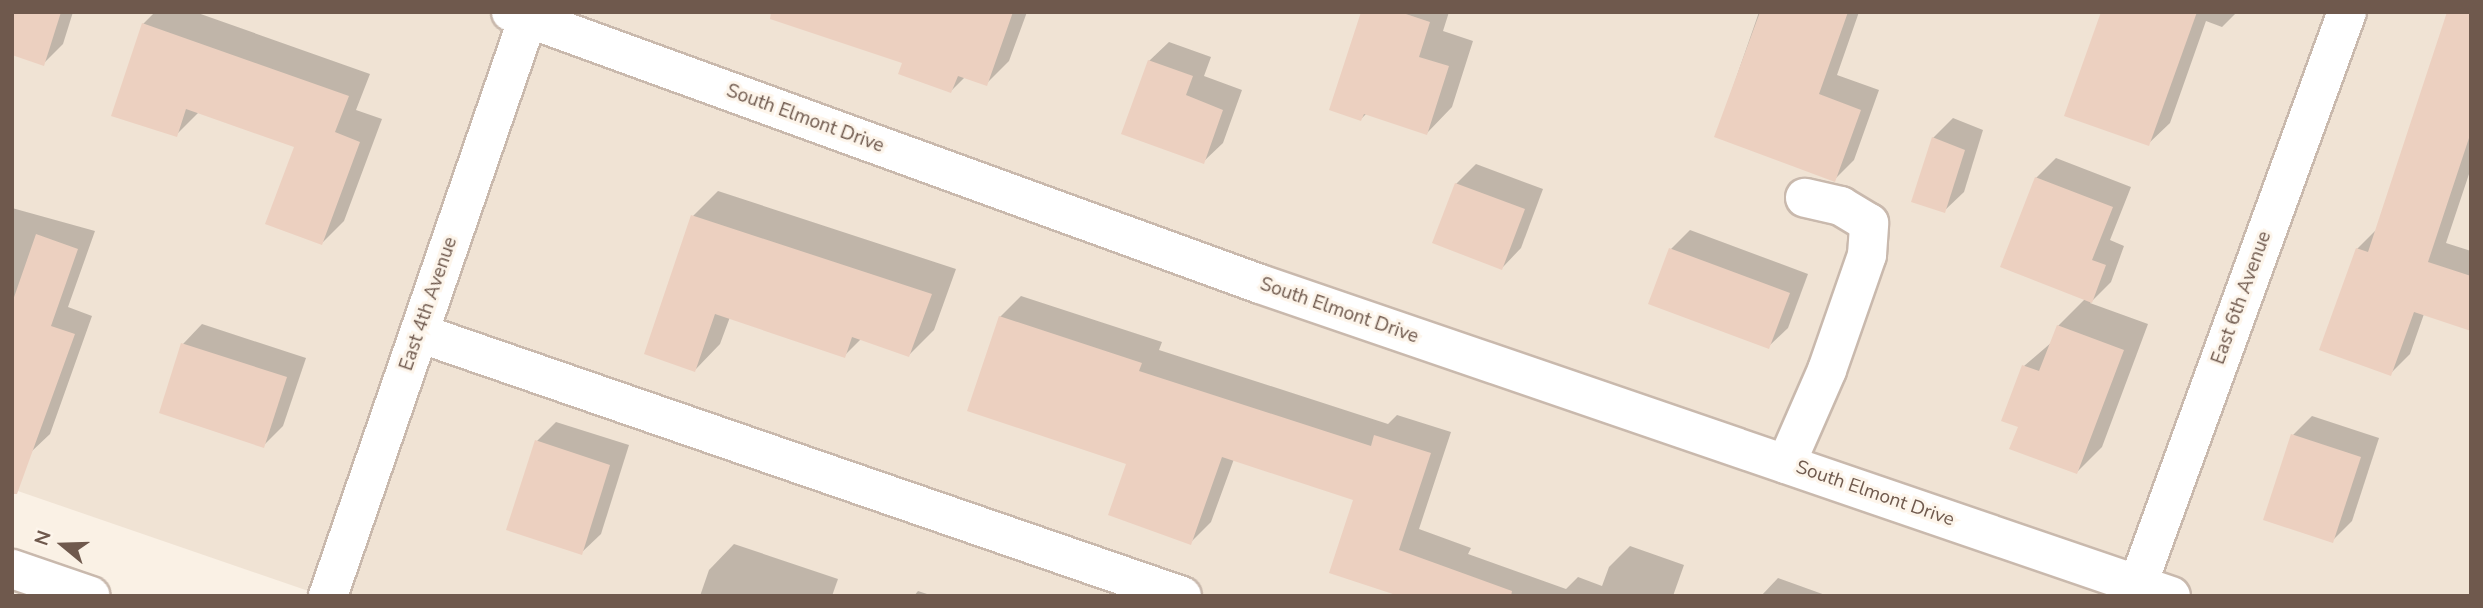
<!DOCTYPE html>
<style>
body{margin:0}
#map{position:relative;width:2483px;height:608px;overflow:hidden;background:#faf1e5;font-family:"Nunito Sans",sans-serif}
div>[style]{position:absolute}
.residential>*{inset:0;background:#f0e3d4}
.shadow>*{inset:0;background:#0003}
.building>*{inset:0;background:#ecd0c0}
.roads{filter:drop-shadow(2px 0 #c9b9ad) drop-shadow(-2px 0 #c9b9ad) drop-shadow(0 2px #c9b9ad) drop-shadow(0 -2px #c9b9ad)}
.minor>*{height:38px;margin:-19px;padding:0 19px;transform-origin:19px;border-radius:19px;background:#fff}
span{translate:-50% -50%;white-space:nowrap;text-align:center;line-height:1.15;-webkit-text-stroke:6px #fdf5eb;paint-order:stroke}
.street-label{font-size:19px;color:#6f594d}
.frame{position:absolute;inset:0;border:14px solid #6f594d;pointer-events:none}
.north{position:absolute;left:28px;top:510px;width:70px;height:70px;-webkit-text-stroke:5px #fdf5eb;paint-order:stroke;rotate:289deg;font-size:19px;font-weight:700;line-height:28px;text-align:center;color:#6f594d}
.north::after{content:'';display:block;margin:auto;width:24px;height:32px;background:#6f594d;clip-path:polygon(50% 0,100% 100%,50% 72%,0 100%)}
</style>
<div id="map">
<div class="residential">
<div style="clip-path:polygon(12px 12px,2471px 12px,2471px 596px,323px 596px,12px 489px)"></div>
</div>
<div class="shadow">
<div style="clip-path:polygon(12px 12px,73px 12px,63px 44px,43px 64px)"></div>
<div style="clip-path:polygon(155px 12px,195px 12px,370px 74px,356px 110px,382px 119px,344px 221px,322px 243px,296px 146px,199px 112px,176px 135px,143px 24px)"></div>
<div style="clip-path:polygon(828px 12px,1027px 12px,1009px 61px,986px 84px,965px 77px,951px 91px)"></div>
<div style="clip-path:polygon(1363px 12px,1449px 12px,1443px 31px,1473px 41px,1452px 107px,1427px 133px,1367px 113px,1361px 119px)"></div>
<div style="clip-path:polygon(1759px 12px,1859px 12px,1837px 75px,1879px 90px,1854px 160px,1834px 180px,1716px 136px)"></div>
<div style="clip-path:polygon(2102px 12px,2237px 12px,2222px 27px,2206px 21px,2170px 123px,2148px 144px)"></div>
<div style="clip-path:polygon(2471px 12px,2471px 168px,2446px 243px,2471px 251px,2471px 330px,2424px 314px,2410px 354px,2390px 374px,2357px 249px,2377px 229px)"></div>
<div style="clip-path:polygon(1169px 42px,1211px 57px,1204px 76px,1242px 90px,1223px 143px,1203px 162px,1149px 61px)"></div>
<div style="clip-path:polygon(1953px 118px,1983px 130px,1964px 192px,1944px 211px,1933px 138px)"></div>
<div style="clip-path:polygon(2056px 158px,2131px 187px,2110px 240px,2124px 246px,2111px 282px,2090px 303px,2148px 324px,2102px 447px,2077px 472px,2020px 426px,2004px 420px,2024px 366px,2052px 342px,2058px 326px,2085px 299px,2036px 178px)"></div>
<div style="clip-path:polygon(1476px 164px,1543px 189px,1521px 248px,1502px 268px,1456px 184px)"></div>
<div style="clip-path:polygon(718px 191px,956px 269px,934px 330px,909px 355px,862px 338px,844px 356px,730px 317px,720px 344px,695px 370px,693px 216px)"></div>
<div style="clip-path:polygon(12px 208px,95px 231px,68px 307px,92px 316px,50px 434px,31px 452px,12px 446px)"></div>
<div style="clip-path:polygon(1690px 230px,1808px 274px,1788px 328px,1768px 347px,1671px 249px)"></div>
<div style="clip-path:polygon(1021px 296px,1162px 342px,1159px 350px,1388px 424px,1397px 415px,1451px 432px,1419px 529px,1471px 548px,1468px 554px,1566px 589px,1578px 577px,1602px 586px,1609px 567px,1630px 546px,1684px 565px,1673px 596px,1397px 596px,1355px 498px,1234px 459px,1211px 522px,1190px 543px,1129px 463px,1000px 317px)"></div>
<div style="clip-path:polygon(202px 324px,306px 358px,283px 426px,263px 446px,161px 412px,183px 344px)"></div>
<div style="clip-path:polygon(2312px 416px,2379px 438px,2352px 521px,2332px 541px,2293px 435px)"></div>
<div style="clip-path:polygon(556px 422px,629px 445px,601px 534px,581px 553px,537px 441px)"></div>
<div style="clip-path:polygon(734px 544px,838px 579px,832px 596px,700px 596px,709px 570px)"></div>
<div style="clip-path:polygon(1778px 578px,1828px 596px,1761px 596px)"></div>
<div style="clip-path:polygon(918px 591px,933px 596px,914px 596px)"></div>
</div>
<div class="building">
<div style="clip-path:polygon(12px 12px,61px 12px,44px 66px,12px 55px)"></div>
<div style="clip-path:polygon(771px 12px,1013px 12px,987px 86px,958px 76px,951px 93px,898px 74px,902px 63px,770px 19px)"></div>
<div style="clip-path:polygon(1361px 12px,1400px 12px,1430px 22px,1419px 57px,1449px 66px,1427px 135px,1364px 114px,1361px 121px,1329px 110px)"></div>
<div style="clip-path:polygon(1760px 12px,1848px 12px,1819px 94px,1861px 110px,1835px 182px,1714px 137px)"></div>
<div style="clip-path:polygon(2101px 12px,2197px 12px,2149px 146px,2064px 116px)"></div>
<div style="clip-path:polygon(2447px 12px,2471px 12px,2471px 132px,2428px 262px,2471px 276px,2471px 331px,2414px 312px,2391px 376px,2319px 350px,2356px 248px,2368px 252px)"></div>
<div style="clip-path:polygon(142px 23px,349px 96px,335px 132px,360px 142px,322px 245px,265px 224px,294px 147px,186px 109px,177px 137px,111px 116px)"></div>
<div style="clip-path:polygon(1148px 60px,1193px 76px,1186px 95px,1223px 110px,1204px 164px,1121px 134px)"></div>
<div style="clip-path:polygon(1932px 137px,1965px 150px,1945px 213px,1911px 202px)"></div>
<div style="clip-path:polygon(2035px 177px,2113px 207px,2092px 260px,2106px 265px,2092px 303px,2000px 267px)"></div>
<div style="clip-path:polygon(1455px 183px,1525px 209px,1502px 270px,1432px 243px)"></div>
<div style="clip-path:polygon(691px 215px,932px 294px,909px 357px,852px 337px,845px 358px,715px 314px,695px 372px,644px 354px)"></div>
<div style="clip-path:polygon(36px 234px,78px 249px,51px 326px,75px 334px,17px 494px,12px 494px,12px 303px)"></div>
<div style="clip-path:polygon(1669px 248px,1790px 293px,1769px 349px,1648px 304px)"></div>
<div style="clip-path:polygon(999px 316px,1142px 363px,1139px 371px,1371px 446px,1374px 435px,1431px 453px,1399px 550px,1512px 591px,1511px 596px,1399px 596px,1329px 573px,1353px 500px,1222px 457px,1191px 545px,1108px 515px,1126px 464px,967px 411px)"></div>
<div style="clip-path:polygon(2057px 325px,2124px 350px,2077px 474px,2009px 449px,2018px 427px,2001px 421px,2022px 365px,2039px 371px)"></div>
<div style="clip-path:polygon(181px 343px,287px 377px,264px 448px,159px 413px)"></div>
<div style="clip-path:polygon(2291px 434px,2361px 457px,2333px 543px,2263px 520px)"></div>
<div style="clip-path:polygon(535px 440px,610px 465px,582px 555px,506px 530px)"></div>
</div>
<div class="roads">
<div class="minor">
<div style="left:511px;top:12px;width:797px;rotate:19.96deg"></div>
<div style="left:1260px;top:284px;width:963px;rotate:18.91deg"></div>
<div style="left:419px;top:333px;width:807px;rotate:19.02deg"></div>
<div style="left:1786px;top:464px;width:103px;rotate:-66.4deg"></div>
<div style="left:1827px;top:370px;width:122px;rotate:-70.8deg"></div>
<div style="left:1867px;top:255px;width:32px;rotate:-86deg"></div>
<div style="left:1869px;top:223px;width:33px;rotate:-149deg"></div>
<div style="left:1841px;top:206px;width:37px;rotate:-167deg"></div>
<div style="left:12px;top:569px;width:83px;rotate:18.9deg"></div>
<div style="left:2138px;top:584px;width:609px;rotate:-69.93deg"></div>
<div style="left:328px;top:596px;width:618px;rotate:-70.92deg"></div>
</div>
</div>
<div class="street-label">
<span style="left:805px;top:119px;rotate:20deg">South Elmont Drive</span>
<span style="left:2242px;top:298px;rotate:-70deg">East 6th Avenue</span>
<span style="left:429px;top:304px;rotate:-71deg">East 4th Avenue</span>
<span style="left:1339px;top:311px;rotate:19deg">South Elmont Drive</span>
<span style="left:1875px;top:494px;rotate:19deg">South Elmont Drive</span>
</div>
<div class="frame"></div>
<div class="north">N</div>
</div>
